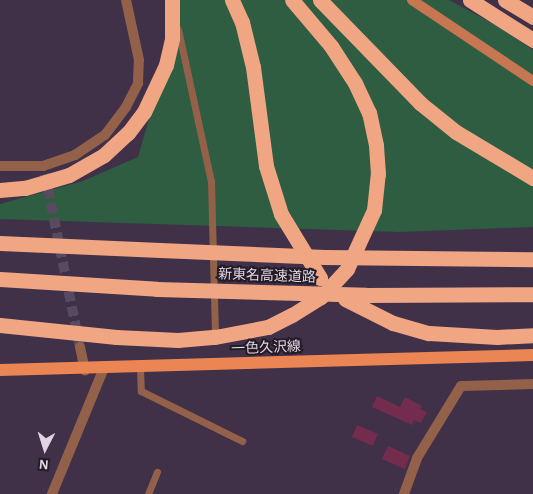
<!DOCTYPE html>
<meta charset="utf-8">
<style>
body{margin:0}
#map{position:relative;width:533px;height:494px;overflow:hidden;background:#403148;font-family:"Alegreya Sans","Noto Sans JP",sans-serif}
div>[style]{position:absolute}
.green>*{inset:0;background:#2e5d42}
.building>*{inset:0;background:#732c4e}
.street-tunnel>*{height:10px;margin-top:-5px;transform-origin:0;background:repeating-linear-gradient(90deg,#584a5f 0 10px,transparent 0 15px)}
.lane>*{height:7px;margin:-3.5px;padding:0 3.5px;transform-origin:3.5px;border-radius:3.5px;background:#936149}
.street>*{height:10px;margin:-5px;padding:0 5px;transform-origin:5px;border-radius:5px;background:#936149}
.secondary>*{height:10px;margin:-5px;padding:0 5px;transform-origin:5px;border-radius:5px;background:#c67650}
.primary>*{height:12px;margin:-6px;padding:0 6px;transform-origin:6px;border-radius:6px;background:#ec8554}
.highway>*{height:15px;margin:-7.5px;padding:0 7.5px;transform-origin:7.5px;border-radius:7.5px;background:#f0a583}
.highway-bridge>*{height:15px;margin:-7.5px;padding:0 7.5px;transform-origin:7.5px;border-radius:7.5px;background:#f0a583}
span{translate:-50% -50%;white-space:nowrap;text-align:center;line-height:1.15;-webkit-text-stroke:4px #231c26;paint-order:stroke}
.street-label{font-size:14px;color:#dfd5e4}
.north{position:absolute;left:20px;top:424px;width:50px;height:50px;-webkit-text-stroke:4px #231c26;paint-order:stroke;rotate:185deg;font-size:14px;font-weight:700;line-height:20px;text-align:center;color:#dfd5e4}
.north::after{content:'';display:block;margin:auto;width:18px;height:22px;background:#dfd5e4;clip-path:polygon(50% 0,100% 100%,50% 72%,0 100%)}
</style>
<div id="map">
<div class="green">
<div style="clip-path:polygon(178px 0,449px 0,494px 24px,533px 50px,533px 227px,399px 232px,0 219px,0 204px,83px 181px,138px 157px,180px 11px)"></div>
</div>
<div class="building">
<div style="clip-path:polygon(377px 396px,400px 407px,405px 397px,422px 406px,420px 409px,427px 412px,421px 423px,414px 420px,412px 425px,372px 407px)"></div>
<div style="clip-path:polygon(357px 425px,378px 434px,373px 446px,352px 437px)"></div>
<div style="clip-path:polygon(388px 446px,410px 456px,405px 469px,382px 459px)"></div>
</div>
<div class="street-tunnel">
<div style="left:45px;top:174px;width:177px;rotate:78.6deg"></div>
</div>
<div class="lane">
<div style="left:178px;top:29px;width:156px;rotate:77.8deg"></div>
<div style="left:211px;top:181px;width:156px;rotate:88.5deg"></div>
<div style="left:140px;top:368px;width:23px;rotate:88deg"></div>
<div style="left:141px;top:391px;width:113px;rotate:26.3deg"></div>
<div style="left:148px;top:494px;width:24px;rotate:-68deg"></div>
</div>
<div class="street">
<div style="left:0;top:166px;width:43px"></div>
<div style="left:43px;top:166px;width:34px;rotate:-19deg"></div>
<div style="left:75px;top:155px;width:36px;rotate:-34deg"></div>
<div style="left:105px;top:135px;width:35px;rotate:-53deg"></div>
<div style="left:126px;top:107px;width:27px;rotate:-63deg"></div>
<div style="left:138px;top:83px;width:23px;rotate:-88deg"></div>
<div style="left:139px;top:60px;width:61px;rotate:-102.2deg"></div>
<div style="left:80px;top:347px;width:24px;rotate:78deg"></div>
<div style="left:52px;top:494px;width:134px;rotate:-67.6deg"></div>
<div style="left:404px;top:494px;width:38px;rotate:-70deg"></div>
<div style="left:417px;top:458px;width:84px;rotate:-58.6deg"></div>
<div style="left:461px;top:386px;width:72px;rotate:-1.6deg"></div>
</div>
<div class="secondary">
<div style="left:412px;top:0;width:146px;rotate:33.8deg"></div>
</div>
<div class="primary">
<div style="left:0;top:370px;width:533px;rotate:-1.61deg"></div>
</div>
<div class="highway">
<div style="left:232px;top:0;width:24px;rotate:66deg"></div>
<div style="left:242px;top:22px;width:46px;rotate:76.3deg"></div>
<div style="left:253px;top:67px;width:100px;rotate:82.5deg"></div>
<div style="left:266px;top:166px;width:50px;rotate:72.6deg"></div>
<div style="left:281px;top:214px;width:75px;rotate:58.6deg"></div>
<div style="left:320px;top:0;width:144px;rotate:45.8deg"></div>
<div style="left:420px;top:103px;width:46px;rotate:38.9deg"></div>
<div style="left:456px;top:132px;width:90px;rotate:30.9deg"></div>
<div style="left:470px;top:0;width:75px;rotate:32.4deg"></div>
<div style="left:505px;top:0;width:33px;rotate:31deg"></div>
<div style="left:0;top:190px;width:25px;rotate:-5deg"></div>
<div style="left:25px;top:188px;width:46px;rotate:-16.5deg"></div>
<div style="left:69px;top:175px;width:40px;rotate:-29.7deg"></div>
<div style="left:104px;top:155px;width:33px;rotate:-43deg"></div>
<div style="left:128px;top:133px;width:26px;rotate:-53deg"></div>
<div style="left:144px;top:112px;width:52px;rotate:-64.9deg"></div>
<div style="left:166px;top:65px;width:28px;rotate:-77deg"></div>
<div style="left:172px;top:38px;width:38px;rotate:-90deg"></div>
<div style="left:0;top:243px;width:160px;rotate:2.5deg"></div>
<div style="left:0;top:279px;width:157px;rotate:3.6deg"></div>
<div style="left:345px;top:299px;width:54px;rotate:26.6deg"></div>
<div style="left:393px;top:323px;width:37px;rotate:16deg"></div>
<div style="left:429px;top:333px;width:68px;rotate:3.4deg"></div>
<div style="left:497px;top:337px;width:36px;rotate:-3deg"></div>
<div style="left:0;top:325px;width:117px;rotate:5.9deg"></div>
<div style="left:116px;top:337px;width:62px;rotate:2.8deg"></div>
<div style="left:178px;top:340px;width:37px;rotate:-5deg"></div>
<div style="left:215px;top:337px;width:54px;rotate:-10.7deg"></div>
<div style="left:268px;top:327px;width:27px;rotate:-27deg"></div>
<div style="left:292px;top:315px;width:34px;rotate:-32deg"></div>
<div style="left:321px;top:297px;width:38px;rotate:-47deg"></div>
<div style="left:347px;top:269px;width:65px;rotate:-65.4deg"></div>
<div style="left:374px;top:210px;width:36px;rotate:-84deg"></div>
<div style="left:378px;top:174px;width:29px;rotate:-94deg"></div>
<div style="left:376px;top:145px;width:33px;rotate:-102deg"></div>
<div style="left:369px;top:113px;width:33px;rotate:-115deg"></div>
<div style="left:355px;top:83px;width:44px;rotate:-123deg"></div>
<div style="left:331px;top:46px;width:60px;rotate:-130.3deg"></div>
</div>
<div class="highway-bridge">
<div style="left:160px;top:250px;width:165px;rotate:2.4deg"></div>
<div style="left:325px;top:257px;width:208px;rotate:0.6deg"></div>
<div style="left:157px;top:289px;width:209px;rotate:1.6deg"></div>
<div style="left:366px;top:295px;width:167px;rotate:-0.3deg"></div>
</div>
<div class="street-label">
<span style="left:267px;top:276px;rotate:2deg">新東名高速道路</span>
<span style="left:266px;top:348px;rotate:-2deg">一色久沢線</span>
</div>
<div class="north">N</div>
</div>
